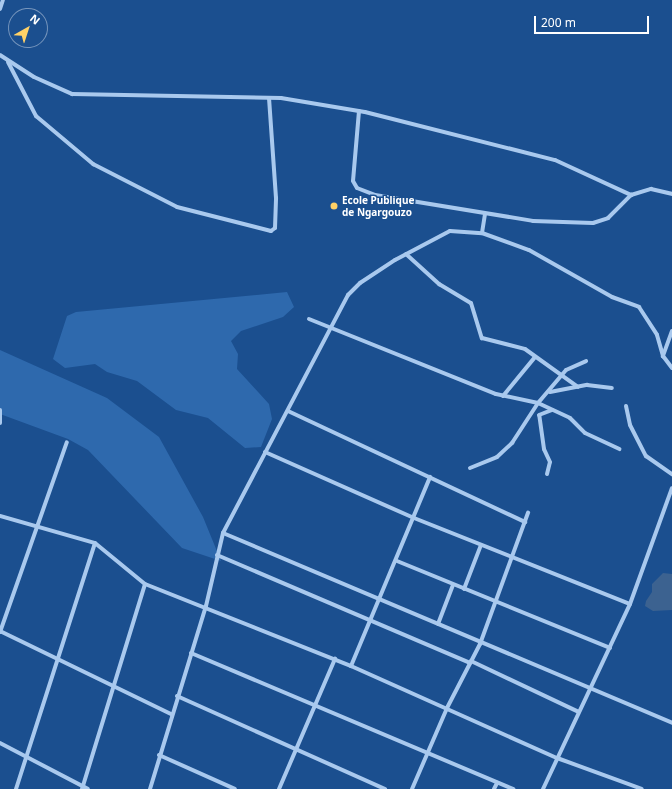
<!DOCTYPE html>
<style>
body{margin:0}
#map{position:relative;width:672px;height:789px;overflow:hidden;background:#1b4f8f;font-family:"Noto Sans",sans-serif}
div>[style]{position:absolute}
.green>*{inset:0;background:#2e69ad}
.water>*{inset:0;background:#3c6290}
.minor>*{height:4px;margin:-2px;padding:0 2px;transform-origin:2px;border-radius:2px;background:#a9c9ee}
.dots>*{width:11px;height:11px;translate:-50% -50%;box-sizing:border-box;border:2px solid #1b4f8f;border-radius:50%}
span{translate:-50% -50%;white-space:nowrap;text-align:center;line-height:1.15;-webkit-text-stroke:3px #1b4f8f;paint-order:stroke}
.poi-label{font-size:10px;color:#fff;font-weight:700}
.left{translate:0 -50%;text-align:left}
.north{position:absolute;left:8px;top:8px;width:40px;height:40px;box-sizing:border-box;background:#1b4f8f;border:1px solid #7695bc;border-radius:50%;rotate:39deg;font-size:11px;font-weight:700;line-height:16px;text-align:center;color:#fff}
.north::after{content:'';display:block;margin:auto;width:14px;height:18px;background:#ffd166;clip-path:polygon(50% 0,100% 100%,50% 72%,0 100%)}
.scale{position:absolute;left:534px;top:16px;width:115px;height:18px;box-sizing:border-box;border:2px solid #fff;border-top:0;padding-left:5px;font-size:12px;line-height:14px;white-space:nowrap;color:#fff;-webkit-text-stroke:3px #1b4f8f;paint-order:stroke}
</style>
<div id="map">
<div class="green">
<div style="clip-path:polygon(287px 292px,294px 307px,283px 317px,241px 331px,231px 341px,238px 354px,237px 369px,269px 404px,272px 419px,261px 447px,245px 448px,208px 418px,176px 410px,137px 381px,107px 372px,95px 364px,65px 368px,53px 359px,67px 316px,76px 312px)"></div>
<div style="clip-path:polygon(0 350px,107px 398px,159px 437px,203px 517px,221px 561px,182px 548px,88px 450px,68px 439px,0 414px)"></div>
</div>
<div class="water">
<div style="clip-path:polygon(663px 573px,672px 574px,672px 610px,653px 611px,645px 606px,646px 601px,652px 592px,652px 584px)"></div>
</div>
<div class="minor">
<div style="left:0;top:9px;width:9px;rotate:-72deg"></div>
<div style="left:0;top:55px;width:40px;rotate:32.9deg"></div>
<div style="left:34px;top:77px;width:42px;rotate:24.1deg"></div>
<div style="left:72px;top:94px;width:209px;rotate:1.1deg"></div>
<div style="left:281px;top:98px;width:85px;rotate:9.5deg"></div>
<div style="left:365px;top:112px;width:196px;rotate:14.2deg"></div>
<div style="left:555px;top:160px;width:84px;rotate:24.7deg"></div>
<div style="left:8px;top:62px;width:61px;rotate:62.6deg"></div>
<div style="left:36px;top:116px;width:75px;rotate:40.1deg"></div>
<div style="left:93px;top:164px;width:94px;rotate:27.1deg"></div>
<div style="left:177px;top:207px;width:97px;rotate:14.3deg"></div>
<div style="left:271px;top:231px;width:5px;rotate:-37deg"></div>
<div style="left:275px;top:228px;width:30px;rotate:-88deg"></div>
<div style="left:276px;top:198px;width:100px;rotate:-94deg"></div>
<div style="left:359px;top:111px;width:70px;rotate:94.9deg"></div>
<div style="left:353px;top:181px;width:8px;rotate:60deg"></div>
<div style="left:357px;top:188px;width:19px;rotate:21deg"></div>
<div style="left:375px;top:195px;width:160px;rotate:9.3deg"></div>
<div style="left:533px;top:221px;width:60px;rotate:1.9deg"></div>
<div style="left:593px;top:223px;width:16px;rotate:-18deg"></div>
<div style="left:608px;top:218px;width:33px;rotate:-45deg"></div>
<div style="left:631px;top:195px;width:21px;rotate:-17deg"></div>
<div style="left:651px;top:189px;width:22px;rotate:13deg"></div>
<div style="left:485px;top:214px;width:19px;rotate:99deg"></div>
<div style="left:482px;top:233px;width:50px;rotate:19.9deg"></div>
<div style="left:529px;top:250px;width:95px;rotate:29.5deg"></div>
<div style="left:612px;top:297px;width:29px;rotate:20deg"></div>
<div style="left:639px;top:307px;width:33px;rotate:57deg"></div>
<div style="left:657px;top:335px;width:22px;rotate:74deg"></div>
<div style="left:406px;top:254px;width:45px;rotate:42.3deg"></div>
<div style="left:439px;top:284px;width:37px;rotate:31deg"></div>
<div style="left:471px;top:303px;width:37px;rotate:73deg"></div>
<div style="left:482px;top:338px;width:44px;rotate:14.3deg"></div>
<div style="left:525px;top:349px;width:65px;rotate:35.6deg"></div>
<div style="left:309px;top:319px;width:201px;rotate:21.9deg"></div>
<div style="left:496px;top:394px;width:43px;rotate:12.1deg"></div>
<div style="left:538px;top:403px;width:35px;rotate:25deg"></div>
<div style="left:570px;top:418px;width:21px;rotate:45deg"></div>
<div style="left:585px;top:433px;width:38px;rotate:25deg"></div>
<div style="left:672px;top:331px;width:27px;rotate:110deg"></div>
<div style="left:663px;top:356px;width:15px;rotate:53deg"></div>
<div style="left:550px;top:392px;width:38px;rotate:-11deg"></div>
<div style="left:587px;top:385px;width:25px;rotate:7deg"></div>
<div style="left:503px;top:396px;width:50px;rotate:-50.6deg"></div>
<div style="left:626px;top:406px;width:19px;rotate:78deg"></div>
<div style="left:630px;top:425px;width:35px;rotate:63deg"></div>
<div style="left:646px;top:456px;width:32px;rotate:35deg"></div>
<div style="left:0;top:410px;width:13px;rotate:90deg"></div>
<div style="left:288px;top:411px;width:262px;rotate:25.1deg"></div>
<div style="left:265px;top:452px;width:163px;rotate:23.9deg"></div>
<div style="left:414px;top:518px;width:232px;rotate:21.7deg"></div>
<div style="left:470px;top:468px;width:29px;rotate:-22deg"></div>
<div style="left:497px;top:457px;width:21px;rotate:-43deg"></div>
<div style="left:512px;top:443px;width:48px;rotate:-57deg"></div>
<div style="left:538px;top:403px;width:43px;rotate:-49.7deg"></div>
<div style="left:566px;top:370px;width:22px;rotate:-24deg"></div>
<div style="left:547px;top:474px;width:12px;rotate:-76deg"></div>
<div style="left:550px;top:462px;width:14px;rotate:-115deg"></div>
<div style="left:544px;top:449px;width:34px;rotate:-98deg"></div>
<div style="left:539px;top:415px;width:14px;rotate:-21deg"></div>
<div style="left:0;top:516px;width:99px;rotate:15.9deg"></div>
<div style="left:95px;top:543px;width:65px;rotate:39.4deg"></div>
<div style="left:145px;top:584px;width:222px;rotate:21.7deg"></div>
<div style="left:351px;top:666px;width:226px;rotate:24.1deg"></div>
<div style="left:557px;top:758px;width:90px;rotate:20deg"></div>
<div style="left:223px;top:533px;width:488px;rotate:22.9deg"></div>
<div style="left:217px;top:555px;width:275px;rotate:23.1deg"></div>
<div style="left:397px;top:561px;width:230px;rotate:22.2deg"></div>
<div style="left:464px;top:589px;width:47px;rotate:-68.9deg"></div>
<div style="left:438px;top:624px;width:42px;rotate:-69deg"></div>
<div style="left:0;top:631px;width:190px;rotate:25.9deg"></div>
<div style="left:0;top:632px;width:201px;rotate:-70.6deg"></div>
<div style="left:191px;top:653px;width:350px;rotate:22.9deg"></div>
<div style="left:471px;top:661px;width:119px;rotate:25.3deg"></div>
<div style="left:351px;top:666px;width:205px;rotate:-67.3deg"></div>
<div style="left:177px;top:696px;width:228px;rotate:24.1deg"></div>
<div style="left:0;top:743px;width:99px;rotate:27.6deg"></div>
<div style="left:159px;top:755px;width:83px;rotate:24.1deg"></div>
<div style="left:16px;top:789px;width:258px;rotate:-72.2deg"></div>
<div style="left:82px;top:789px;width:214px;rotate:-72.9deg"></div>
<div style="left:150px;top:789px;width:191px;rotate:-73deg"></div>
<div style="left:206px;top:606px;width:75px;rotate:-76.9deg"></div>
<div style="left:223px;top:533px;width:269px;rotate:-62.3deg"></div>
<div style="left:348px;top:295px;width:17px;rotate:-45deg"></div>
<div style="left:360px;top:283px;width:42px;rotate:-33.3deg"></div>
<div style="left:395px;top:260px;width:62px;rotate:-27.8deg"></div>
<div style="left:450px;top:231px;width:32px;rotate:4deg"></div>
<div style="left:279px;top:789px;width:142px;rotate:-66.7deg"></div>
<div style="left:412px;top:789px;width:88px;rotate:-66.6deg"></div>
<div style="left:447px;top:708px;width:72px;rotate:-62.7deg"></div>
<div style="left:480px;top:644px;width:140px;rotate:-69.9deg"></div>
<div style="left:494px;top:789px;width:7px;rotate:-63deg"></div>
<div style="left:543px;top:789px;width:204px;rotate:-64.8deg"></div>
<div style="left:630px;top:604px;width:123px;rotate:-70.1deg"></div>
</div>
<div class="dots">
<div style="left:334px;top:206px;background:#ffd166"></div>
</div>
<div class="poi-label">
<span class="left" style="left:342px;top:206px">Ecole Publique<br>de Ngargouzo</span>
</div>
<div class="north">N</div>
<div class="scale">200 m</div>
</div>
